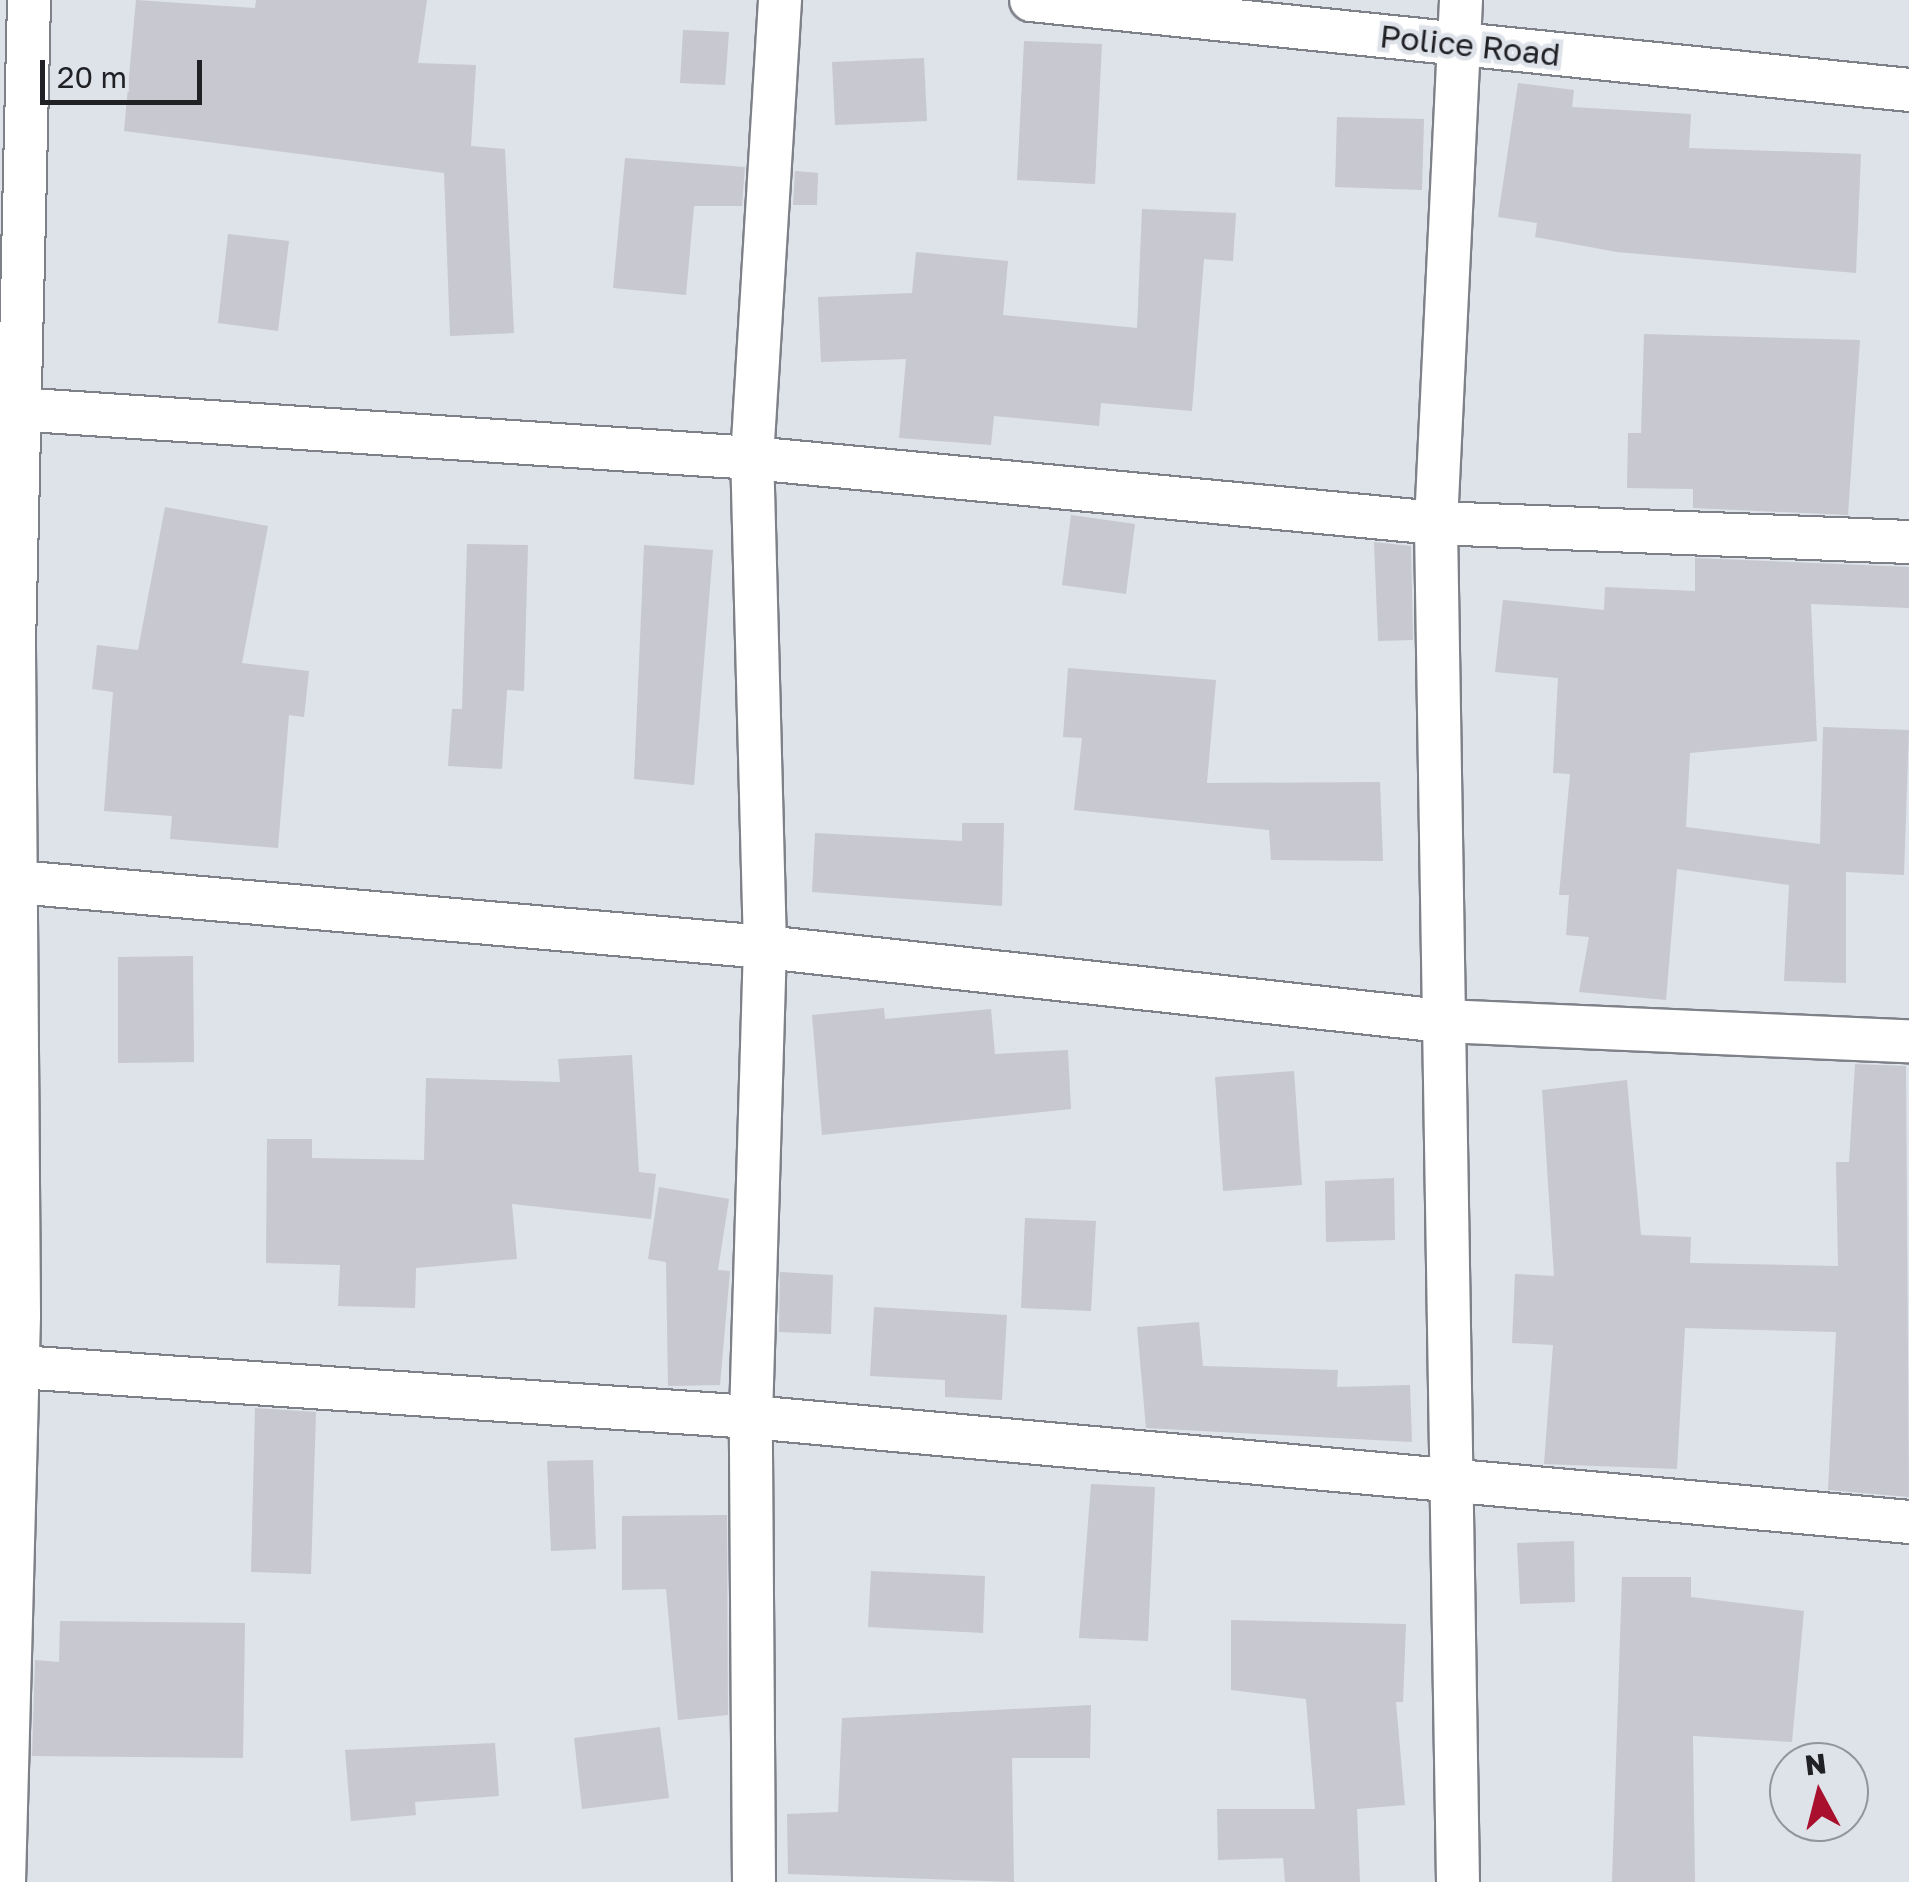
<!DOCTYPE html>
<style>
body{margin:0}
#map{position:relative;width:1909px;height:1882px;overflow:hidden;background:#dee2e9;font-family:"Golos Text",sans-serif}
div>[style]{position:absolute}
.building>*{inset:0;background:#c7c8d0}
.roads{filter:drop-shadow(2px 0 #7e8188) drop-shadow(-2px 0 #7e8188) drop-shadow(0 2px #7e8188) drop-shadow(0 -2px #7e8188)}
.minor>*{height:42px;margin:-21px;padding:0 21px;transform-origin:21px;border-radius:21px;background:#fff}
span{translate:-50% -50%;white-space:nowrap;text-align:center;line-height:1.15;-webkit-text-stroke:9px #dee2e9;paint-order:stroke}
.street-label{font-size:32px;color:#202124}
.north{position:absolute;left:1769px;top:1742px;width:100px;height:100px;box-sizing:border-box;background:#dee2e9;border:2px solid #92959a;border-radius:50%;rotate:353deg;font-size:28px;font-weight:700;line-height:40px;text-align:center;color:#202124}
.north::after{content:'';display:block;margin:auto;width:35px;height:45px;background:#a8102e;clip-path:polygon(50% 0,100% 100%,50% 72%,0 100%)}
.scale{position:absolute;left:40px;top:60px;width:162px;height:45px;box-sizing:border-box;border:5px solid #202124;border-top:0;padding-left:12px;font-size:30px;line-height:35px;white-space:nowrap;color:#202124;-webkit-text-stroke:8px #dee2e9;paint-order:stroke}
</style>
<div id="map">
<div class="building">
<div style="clip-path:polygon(136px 0,255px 8px,256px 0,427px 0,418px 63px,476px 65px,471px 146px,505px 149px,514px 333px,450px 336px,444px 173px,124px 131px)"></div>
<div style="clip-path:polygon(683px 30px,729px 32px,725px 85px,680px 83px)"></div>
<div style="clip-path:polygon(1024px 41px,1102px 44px,1095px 184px,1017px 180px)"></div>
<div style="clip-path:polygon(924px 58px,927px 121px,835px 125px,832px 62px)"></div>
<div style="clip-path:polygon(1518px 83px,1574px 90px,1572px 107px,1691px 114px,1689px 148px,1861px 154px,1856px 273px,1617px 252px,1535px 237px,1537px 223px,1498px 217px)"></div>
<div style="clip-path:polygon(1337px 117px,1424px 119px,1422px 190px,1335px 187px)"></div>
<div style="clip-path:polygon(625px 158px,745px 167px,742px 206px,694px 206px,686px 295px,613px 288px)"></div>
<div style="clip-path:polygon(795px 171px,818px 173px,817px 205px,793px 205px)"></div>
<div style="clip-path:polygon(1142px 209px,1236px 213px,1233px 261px,1204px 259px,1192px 411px,1101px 403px,1099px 426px,994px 416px,991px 445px,899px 438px,906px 359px,821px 362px,818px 297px,912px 293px,916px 252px,1008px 261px,1003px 315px,1137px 328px)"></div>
<div style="clip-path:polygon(228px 234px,289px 241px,278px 331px,218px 323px)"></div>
<div style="clip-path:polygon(1644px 334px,1860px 340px,1848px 515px,1693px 508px,1693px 489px,1627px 488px,1628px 433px,1641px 433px)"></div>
<div style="clip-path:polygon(165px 507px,268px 526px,242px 663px,309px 671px,304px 717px,289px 715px,278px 848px,170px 839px,172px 816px,104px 811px,113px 692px,92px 689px,97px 645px,138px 650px)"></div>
<div style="clip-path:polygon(1071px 515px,1135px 524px,1126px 594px,1062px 585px)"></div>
<div style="clip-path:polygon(1374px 542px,1411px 546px,1413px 640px,1378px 641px)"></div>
<div style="clip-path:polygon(467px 544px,528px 545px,524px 691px,507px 690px,502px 769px,448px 766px,452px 709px,462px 709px)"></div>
<div style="clip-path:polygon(644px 545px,713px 550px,694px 785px,634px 779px)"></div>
<div style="clip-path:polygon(1695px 558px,1909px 567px,1909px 608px,1811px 604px,1817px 741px,1690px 753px,1686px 827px,1820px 844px,1823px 727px,1909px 730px,1904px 875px,1846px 872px,1846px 983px,1784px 981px,1789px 885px,1677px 869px,1666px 1000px,1579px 992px,1589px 937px,1566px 935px,1569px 895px,1559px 895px,1570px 774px,1553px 773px,1558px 678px,1495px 672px,1503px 600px,1604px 610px,1605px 587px,1695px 591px)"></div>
<div style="clip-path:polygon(1068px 668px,1216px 680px,1207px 783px,1380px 782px,1383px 861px,1271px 860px,1269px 830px,1074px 810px,1082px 738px,1063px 737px)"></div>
<div style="clip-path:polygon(962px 823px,1004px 823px,1002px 906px,812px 892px,815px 833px,962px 841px)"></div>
<div style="clip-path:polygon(193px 956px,194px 1062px,118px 1063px,118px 957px)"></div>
<div style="clip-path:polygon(884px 1008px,885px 1019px,991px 1009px,995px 1054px,1068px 1050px,1071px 1109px,822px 1135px,812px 1015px)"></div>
<div style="clip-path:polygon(632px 1055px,639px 1172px,656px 1174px,651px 1219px,512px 1204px,517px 1259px,416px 1268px,415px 1308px,338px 1306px,340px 1265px,266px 1263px,267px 1139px,312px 1139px,312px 1158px,424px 1160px,426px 1078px,560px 1082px,558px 1059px)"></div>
<div style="clip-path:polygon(1855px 1064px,1906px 1066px,1909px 1497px,1828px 1490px,1836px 1332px,1685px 1328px,1677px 1469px,1544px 1464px,1553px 1345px,1512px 1343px,1515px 1274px,1554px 1276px,1542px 1090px,1627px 1080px,1641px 1235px,1691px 1237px,1690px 1263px,1838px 1266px,1836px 1162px,1849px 1162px)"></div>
<div style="clip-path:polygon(1294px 1071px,1302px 1185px,1223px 1191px,1215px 1077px)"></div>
<div style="clip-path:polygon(1394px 1178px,1395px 1240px,1326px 1242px,1325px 1181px)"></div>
<div style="clip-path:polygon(659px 1187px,729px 1199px,718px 1270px,730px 1271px,720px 1385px,668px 1386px,666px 1262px,648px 1259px)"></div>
<div style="clip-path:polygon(1025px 1218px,1096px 1221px,1091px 1311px,1021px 1308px)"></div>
<div style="clip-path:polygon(780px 1272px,833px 1275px,831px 1334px,779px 1332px)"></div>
<div style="clip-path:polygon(874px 1307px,1007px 1315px,1002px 1400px,945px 1397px,945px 1380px,870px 1376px)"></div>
<div style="clip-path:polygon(1199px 1322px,1203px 1366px,1338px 1370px,1337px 1387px,1410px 1385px,1412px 1442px,1146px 1428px,1137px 1327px)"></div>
<div style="clip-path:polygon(255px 1408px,316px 1412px,311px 1574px,251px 1572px)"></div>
<div style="clip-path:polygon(593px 1460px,596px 1549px,551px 1551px,547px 1461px)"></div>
<div style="clip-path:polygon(1091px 1484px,1155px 1487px,1148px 1641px,1079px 1638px)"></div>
<div style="clip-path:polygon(727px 1515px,728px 1715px,678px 1720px,666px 1589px,622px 1590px,622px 1516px)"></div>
<div style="clip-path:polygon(1574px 1541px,1575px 1602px,1520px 1604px,1517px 1543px)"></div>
<div style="clip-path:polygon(871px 1571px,985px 1576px,983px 1633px,868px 1627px)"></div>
<div style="clip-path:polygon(1622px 1577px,1691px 1577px,1691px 1597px,1804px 1611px,1792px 1742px,1693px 1736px,1695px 1882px,1612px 1882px)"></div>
<div style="clip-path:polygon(1231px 1620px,1406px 1624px,1403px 1702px,1396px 1702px,1405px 1805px,1357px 1809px,1360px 1882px,1285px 1882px,1283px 1858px,1218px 1860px,1217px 1809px,1315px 1809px,1306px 1699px,1231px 1690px)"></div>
<div style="clip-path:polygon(60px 1621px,245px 1623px,243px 1758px,32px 1756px,35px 1660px,59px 1662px)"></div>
<div style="clip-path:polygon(1091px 1705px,1090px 1758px,1012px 1758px,1014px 1882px,788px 1874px,787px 1814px,838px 1812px,842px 1718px)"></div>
<div style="clip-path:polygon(660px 1727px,669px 1798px,582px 1809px,574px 1738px)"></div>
<div style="clip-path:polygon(495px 1743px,499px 1796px,415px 1802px,416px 1815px,351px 1821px,345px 1750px)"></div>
</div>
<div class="roads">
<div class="minor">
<div style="left:1031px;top:0;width:883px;rotate:5.85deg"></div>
<div style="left:0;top:408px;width:754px;rotate:3.8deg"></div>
<div style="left:752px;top:458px;width:687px;rotate:5.43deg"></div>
<div style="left:1436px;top:523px;width:473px;rotate:2.3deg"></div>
<div style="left:17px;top:882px;width:751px;rotate:4.97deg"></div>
<div style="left:765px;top:947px;width:681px;rotate:6.24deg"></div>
<div style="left:1442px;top:1021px;width:467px;rotate:2.5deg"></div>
<div style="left:19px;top:1367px;width:734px;rotate:3.91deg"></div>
<div style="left:751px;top:1417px;width:1163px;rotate:5.18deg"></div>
<div style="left:4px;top:1882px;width:566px;rotate:-88.48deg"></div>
<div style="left:19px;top:1316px;width:670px;rotate:-90.43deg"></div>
<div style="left:14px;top:646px;width:646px;rotate:-88.67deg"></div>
<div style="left:754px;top:1882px;width:465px;rotate:-90.4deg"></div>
<div style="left:751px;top:1417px;width:470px;rotate:-88.3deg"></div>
<div style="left:765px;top:947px;width:489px;rotate:-91.5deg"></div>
<div style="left:752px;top:458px;width:459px;rotate:-86.5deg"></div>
<div style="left:1458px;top:1882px;width:1359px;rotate:-90.93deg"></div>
<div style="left:1436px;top:523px;width:524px;rotate:-87.26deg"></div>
</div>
</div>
<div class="street-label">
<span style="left:1470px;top:45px;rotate:6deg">Police Road</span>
</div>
<div class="north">N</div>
<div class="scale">20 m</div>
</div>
